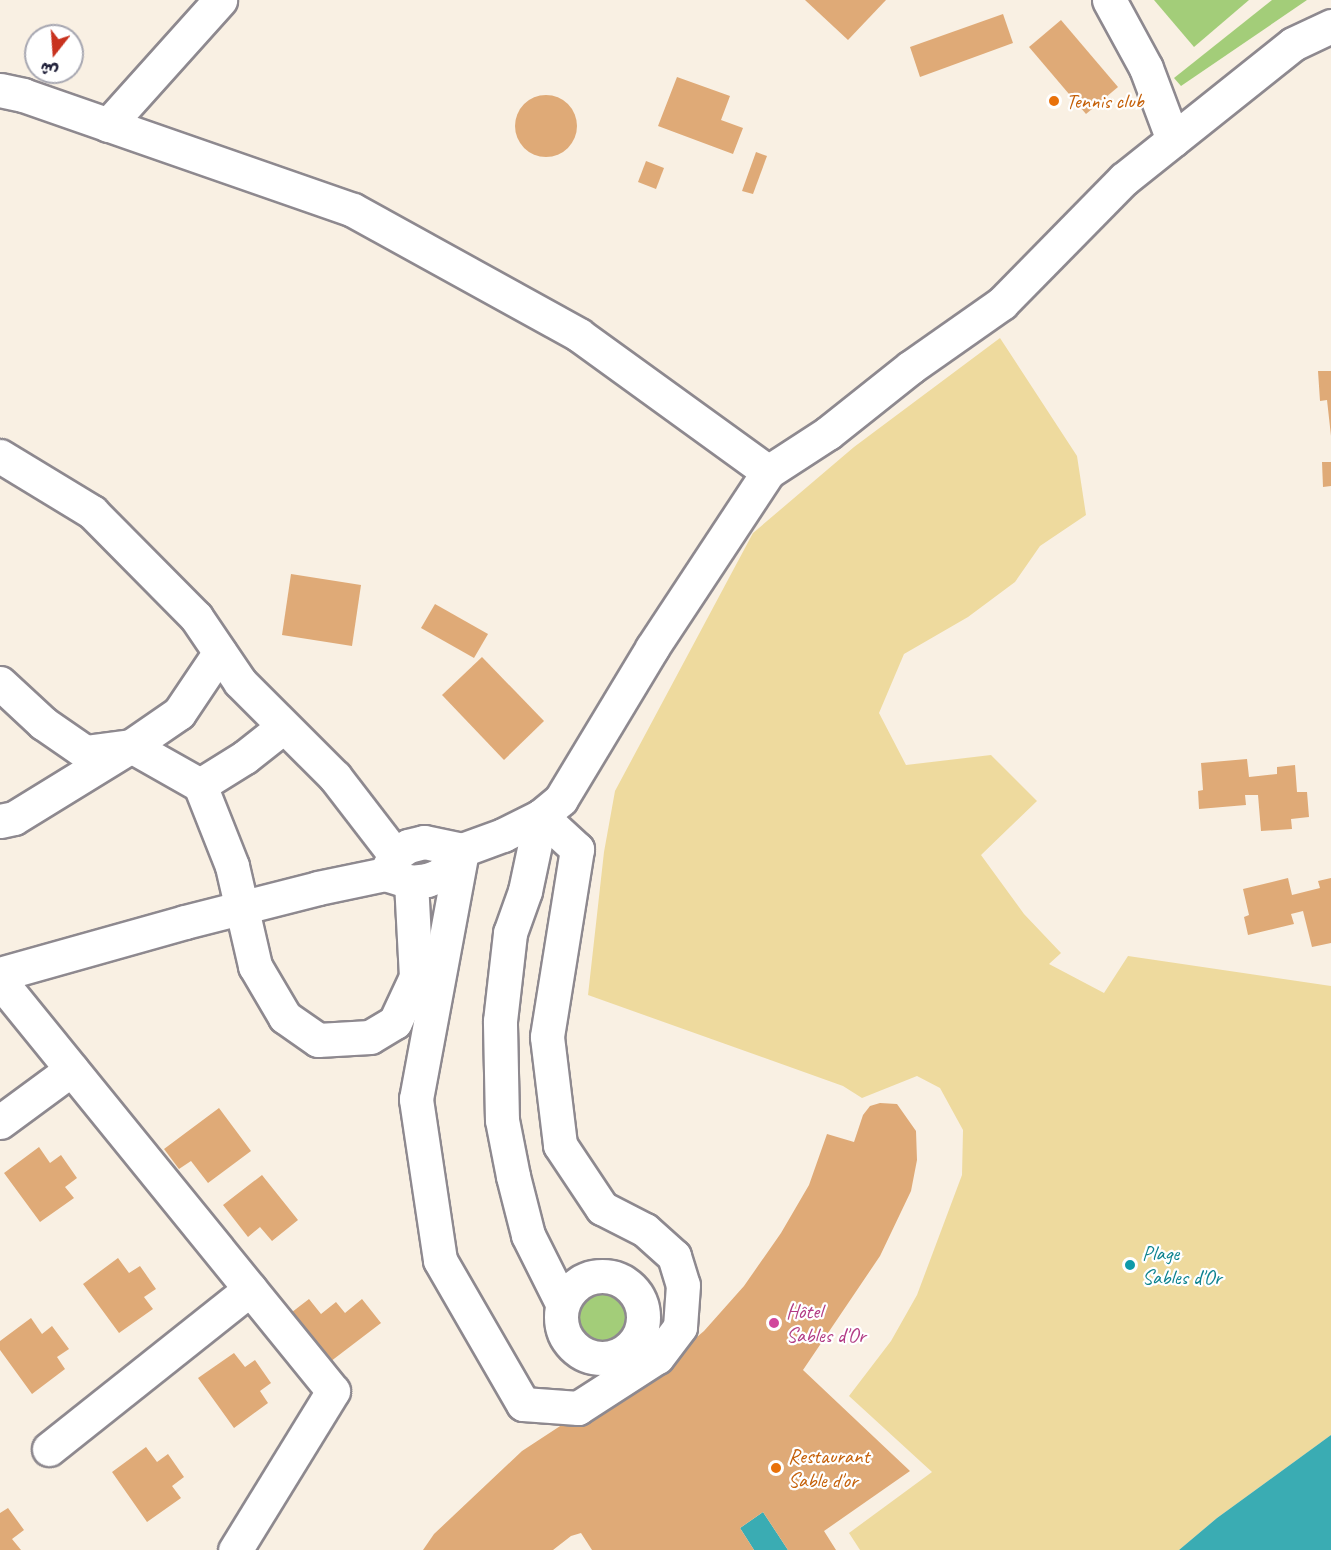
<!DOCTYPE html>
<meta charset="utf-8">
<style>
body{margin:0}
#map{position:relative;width:1331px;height:1550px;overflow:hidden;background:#f9f0e3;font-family:Caveat,"Playpen Sans Arabic",sans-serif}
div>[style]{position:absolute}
.green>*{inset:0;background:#a3cd79}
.round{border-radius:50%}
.sand>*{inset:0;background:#eeda9e}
.water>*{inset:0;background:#3aacb3}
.building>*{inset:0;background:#dfaa77}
.roads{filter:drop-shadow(2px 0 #8e898f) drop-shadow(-2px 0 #8e898f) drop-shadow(0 2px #8e898f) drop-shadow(0 -2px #8e898f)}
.minor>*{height:33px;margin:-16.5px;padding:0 16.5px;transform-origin:16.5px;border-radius:16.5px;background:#fff}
.minor>.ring{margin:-16.5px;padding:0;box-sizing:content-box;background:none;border:33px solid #fff;border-radius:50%}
.dots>*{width:16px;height:16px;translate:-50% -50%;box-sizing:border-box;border:3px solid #fff;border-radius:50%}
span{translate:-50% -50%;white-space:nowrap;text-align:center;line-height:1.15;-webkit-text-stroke:4.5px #fff;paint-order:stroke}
.food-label{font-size:21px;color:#c56008}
.left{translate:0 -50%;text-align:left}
.culture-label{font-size:21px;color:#0d838f}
.hotel-label{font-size:21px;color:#b23c85}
.north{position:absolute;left:24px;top:24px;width:60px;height:60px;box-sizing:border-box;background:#fff;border:2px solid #a7a7b1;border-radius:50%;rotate:197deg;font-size:16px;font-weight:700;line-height:24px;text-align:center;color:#22223b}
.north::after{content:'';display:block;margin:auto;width:21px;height:27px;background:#c8321e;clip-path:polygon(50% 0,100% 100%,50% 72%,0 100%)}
</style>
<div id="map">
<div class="green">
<div style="clip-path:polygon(1154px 0,1249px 0,1194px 47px)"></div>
<div style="clip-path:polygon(1272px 0,1307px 0,1181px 86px,1174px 78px)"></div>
<div class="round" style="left:576px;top:1290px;width:54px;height:54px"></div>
</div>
<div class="sand">
<div style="clip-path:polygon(1000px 338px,1077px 456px,1086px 515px,1040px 546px,1015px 582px,968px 617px,904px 654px,879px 713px,906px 765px,991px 755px,1037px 801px,981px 855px,1024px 914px,1061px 953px,1049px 964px,1104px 993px,1128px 956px,1331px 986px,1331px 1435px,1217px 1518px,1179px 1550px,860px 1550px,849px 1533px,932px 1472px,849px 1396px,891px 1341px,917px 1295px,962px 1175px,963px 1130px,940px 1088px,917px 1076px,862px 1098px,843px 1086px,588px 995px,604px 852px,615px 791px,753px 533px,854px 447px)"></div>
</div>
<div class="water">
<div style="clip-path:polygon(1331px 1435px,1331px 1550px,1179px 1550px,1217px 1518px)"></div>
<div style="clip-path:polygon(763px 1512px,788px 1550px,754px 1550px,740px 1528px)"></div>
</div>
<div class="building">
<div style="clip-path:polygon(805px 0,886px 0,848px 40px)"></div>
<div style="clip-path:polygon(1003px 14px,1013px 43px,920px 77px,910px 47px)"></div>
<div style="clip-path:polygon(1061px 20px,1118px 87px,1086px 114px,1029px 47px)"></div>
<div style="clip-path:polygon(677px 77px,730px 96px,721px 120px,743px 128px,733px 154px,658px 126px)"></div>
<div class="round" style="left:515px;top:95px;width:62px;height:62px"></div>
<div style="clip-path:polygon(756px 152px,767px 156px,753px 194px,742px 191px)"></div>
<div style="clip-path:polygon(646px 161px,664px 168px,656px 189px,638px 182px)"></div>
<div style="clip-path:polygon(1318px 371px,1331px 371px,1331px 436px,1327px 400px,1320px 401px)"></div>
<div style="clip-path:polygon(1322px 462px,1331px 462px,1331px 486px,1323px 487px)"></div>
<div style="clip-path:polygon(291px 574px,361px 585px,352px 646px,282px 635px)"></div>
<div style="clip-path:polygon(435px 604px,488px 634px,474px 658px,421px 628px)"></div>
<div style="clip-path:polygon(482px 657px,544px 721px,504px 760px,442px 695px)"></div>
<div style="clip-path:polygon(1247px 759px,1249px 777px,1277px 774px,1277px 767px,1295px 765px,1297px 792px,1307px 792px,1309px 817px,1291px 819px,1292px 829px,1261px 831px,1258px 795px,1245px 795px,1246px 805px,1199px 809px,1198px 791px,1203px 790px,1201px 763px)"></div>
<div style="clip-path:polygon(1288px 878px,1292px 895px,1320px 888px,1318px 881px,1331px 878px,1331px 943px,1312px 947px,1303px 911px,1291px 914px,1294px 924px,1248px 935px,1244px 917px,1249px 915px,1243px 889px)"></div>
<div style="clip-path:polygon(880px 1103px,897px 1104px,916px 1131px,917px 1160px,911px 1191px,880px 1256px,803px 1370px,910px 1471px,824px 1531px,836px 1550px,788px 1550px,763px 1512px,740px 1528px,754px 1550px,592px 1550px,581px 1533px,571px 1536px,553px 1550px,423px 1550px,434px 1534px,522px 1451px,577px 1415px,651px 1376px,704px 1331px,744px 1286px,781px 1233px,809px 1185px,827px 1134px,854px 1142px,863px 1115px,870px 1106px)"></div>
<div style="clip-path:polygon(219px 1108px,251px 1151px,208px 1183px,191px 1161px,179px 1169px,164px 1149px)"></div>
<div style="clip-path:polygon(39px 1147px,50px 1163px,61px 1155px,77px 1178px,65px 1187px,74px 1198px,40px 1222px,4px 1173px)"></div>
<div style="clip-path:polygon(262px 1175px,298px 1220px,272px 1241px,260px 1227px,248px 1237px,223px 1205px)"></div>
<div style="clip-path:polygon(118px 1258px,129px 1273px,140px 1266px,156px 1289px,144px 1297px,153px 1309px,119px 1333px,83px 1284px)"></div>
<div style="clip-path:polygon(309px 1299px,321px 1314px,336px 1302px,345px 1313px,362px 1299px,381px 1323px,322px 1368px,283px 1319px)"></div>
<div style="clip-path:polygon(31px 1318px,42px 1334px,52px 1326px,69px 1349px,57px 1357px,65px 1369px,32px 1394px,0 1350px,0 1341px)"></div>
<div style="clip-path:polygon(234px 1353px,245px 1367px,255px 1360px,271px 1383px,260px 1391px,268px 1403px,234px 1428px,198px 1378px)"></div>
<div style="clip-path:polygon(146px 1447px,157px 1462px,168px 1454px,184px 1477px,172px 1486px,181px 1498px,147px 1522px,112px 1472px)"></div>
<div style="clip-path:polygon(8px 1508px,24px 1530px,12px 1539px,21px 1550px,0 1550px,0 1513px)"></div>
</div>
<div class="roads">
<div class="minor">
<div style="left:1109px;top:0;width:77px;rotate:61.4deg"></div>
<div style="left:1146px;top:68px;width:77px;rotate:69.4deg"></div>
<div style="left:0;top:90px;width:24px;rotate:12deg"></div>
<div style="left:23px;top:95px;width:349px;rotate:19.2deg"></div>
<div style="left:353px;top:210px;width:258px;rotate:28.9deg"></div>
<div style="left:579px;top:335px;width:233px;rotate:35.9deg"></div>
<div style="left:768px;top:472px;width:72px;rotate:-33deg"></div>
<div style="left:828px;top:433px;width:106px;rotate:-38.5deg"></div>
<div style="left:911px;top:367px;width:111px;rotate:-35.1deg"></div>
<div style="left:1002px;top:303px;width:174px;rotate:-45.5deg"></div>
<div style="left:1124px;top:179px;width:216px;rotate:-38.6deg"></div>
<div style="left:1293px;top:44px;width:42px;rotate:-25.3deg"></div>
<div style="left:108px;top:125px;width:168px;rotate:-48.1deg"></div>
<div style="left:0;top:456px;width:108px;rotate:31.3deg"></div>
<div style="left:92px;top:512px;width:148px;rotate:45.3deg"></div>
<div style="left:196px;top:617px;width:78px;rotate:55.9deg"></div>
<div style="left:240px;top:682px;width:134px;rotate:45deg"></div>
<div style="left:335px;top:777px;width:98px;rotate:52.4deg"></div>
<div style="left:0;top:683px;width:59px;rotate:42.9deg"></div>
<div style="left:43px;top:723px;width:51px;rotate:34.6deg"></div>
<div style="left:85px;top:752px;width:46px;rotate:-7.4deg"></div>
<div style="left:131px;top:746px;width:58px;rotate:-34.5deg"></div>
<div style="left:179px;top:713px;width:73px;rotate:-56.1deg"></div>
<div style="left:200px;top:785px;width:53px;rotate:-31.9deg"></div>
<div style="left:245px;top:757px;width:48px;rotate:-38.3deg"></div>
<div style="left:541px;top:816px;width:49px;rotate:42.5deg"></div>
<div style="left:577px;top:849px;width:190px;rotate:99.1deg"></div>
<div style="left:547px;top:1037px;width:109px;rotate:83.1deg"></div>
<div style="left:560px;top:1145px;width:76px;rotate:56.3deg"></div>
<div style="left:602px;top:1208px;width:48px;rotate:27.1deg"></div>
<div style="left:645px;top:1230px;width:39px;rotate:42deg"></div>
<div style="left:674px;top:1256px;width:30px;rotate:73deg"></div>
<div style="left:683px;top:1285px;width:42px;rotate:94.1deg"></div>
<div style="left:680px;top:1327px;width:38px;rotate:127deg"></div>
<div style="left:657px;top:1357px;width:94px;rotate:147.2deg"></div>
<div style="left:578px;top:1408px;width:55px;rotate:-175.8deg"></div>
<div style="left:523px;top:1404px;width:166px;rotate:-120deg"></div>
<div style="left:440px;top:1260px;width:163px;rotate:-98.5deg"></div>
<div style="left:416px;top:1099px;width:253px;rotate:-79.5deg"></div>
<div style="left:462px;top:850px;width:44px;rotate:-20.1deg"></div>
<div style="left:503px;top:835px;width:42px;rotate:-26.6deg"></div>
<div style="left:0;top:821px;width:14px;rotate:-12deg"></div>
<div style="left:14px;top:818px;width:137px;rotate:-31.6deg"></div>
<div style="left:131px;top:746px;width:79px;rotate:29.5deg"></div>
<div style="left:200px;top:785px;width:87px;rotate:68.4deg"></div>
<div style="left:232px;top:866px;width:103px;rotate:77deg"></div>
<div style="left:255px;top:966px;width:59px;rotate:59.5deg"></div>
<div style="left:285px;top:1017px;width:40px;rotate:34.9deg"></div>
<div style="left:318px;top:1040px;width:52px;rotate:-3.3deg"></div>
<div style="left:370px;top:1037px;width:29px;rotate:-31deg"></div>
<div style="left:395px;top:1022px;width:50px;rotate:-65deg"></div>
<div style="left:416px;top:977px;width:95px;rotate:-93deg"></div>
<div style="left:0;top:974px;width:192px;rotate:-15.7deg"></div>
<div style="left:185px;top:922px;width:137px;rotate:-14.3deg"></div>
<div style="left:318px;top:888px;width:68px;rotate:-11.8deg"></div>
<div style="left:385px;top:874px;width:27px;rotate:17deg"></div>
<div style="left:411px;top:882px;width:16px;rotate:-7deg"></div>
<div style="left:427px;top:880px;width:12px;rotate:-20deg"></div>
<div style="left:438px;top:876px;width:14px;rotate:-34deg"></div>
<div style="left:450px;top:868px;width:22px;rotate:-56deg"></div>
<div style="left:462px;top:850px;width:39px;rotate:-168deg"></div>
<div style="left:424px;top:842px;width:16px;rotate:166deg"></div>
<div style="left:408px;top:846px;width:16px;rotate:145deg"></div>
<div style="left:395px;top:855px;width:21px;rotate:118deg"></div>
<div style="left:0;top:981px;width:528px;rotate:50.92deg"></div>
<div style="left:333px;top:1391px;width:187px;rotate:121.6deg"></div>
<div style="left:0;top:1122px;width:89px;rotate:-36.4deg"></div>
<div class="ring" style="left:561px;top:1276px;width:49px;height:49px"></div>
<div style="left:562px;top:1303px;width:76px;rotate:-116.6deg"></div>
<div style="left:528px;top:1235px;width:61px;rotate:-104.3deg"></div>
<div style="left:513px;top:1176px;width:57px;rotate:-101.1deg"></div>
<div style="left:502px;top:1120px;width:99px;rotate:-91.2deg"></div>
<div style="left:500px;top:1021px;width:89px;rotate:-83.5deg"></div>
<div style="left:510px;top:933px;width:45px;rotate:-70.3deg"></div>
<div style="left:525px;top:891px;width:77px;rotate:-78deg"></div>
<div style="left:541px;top:816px;width:26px;rotate:-40deg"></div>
<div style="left:561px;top:799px;width:176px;rotate:-58.9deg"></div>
<div style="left:652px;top:648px;width:211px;rotate:-56.6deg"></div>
<div style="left:49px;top:1449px;width:257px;rotate:-38.5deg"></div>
</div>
</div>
<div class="dots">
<div style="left:1054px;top:101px;background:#e8710a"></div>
<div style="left:1130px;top:1265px;background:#0f9aa8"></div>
<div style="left:774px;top:1323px;background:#d1479c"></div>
<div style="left:776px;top:1468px;background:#e8710a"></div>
</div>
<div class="food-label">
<span class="left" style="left:1066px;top:101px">Tennis club</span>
<span class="left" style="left:788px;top:1468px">Restaurant<br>Sable d'or</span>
</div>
<div class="culture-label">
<span class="left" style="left:1142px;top:1265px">Plage<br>Sables d'Or</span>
</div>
<div class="hotel-label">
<span class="left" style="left:786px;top:1323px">Hôtel<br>Sables d'Or</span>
</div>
<div class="north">ش</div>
</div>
